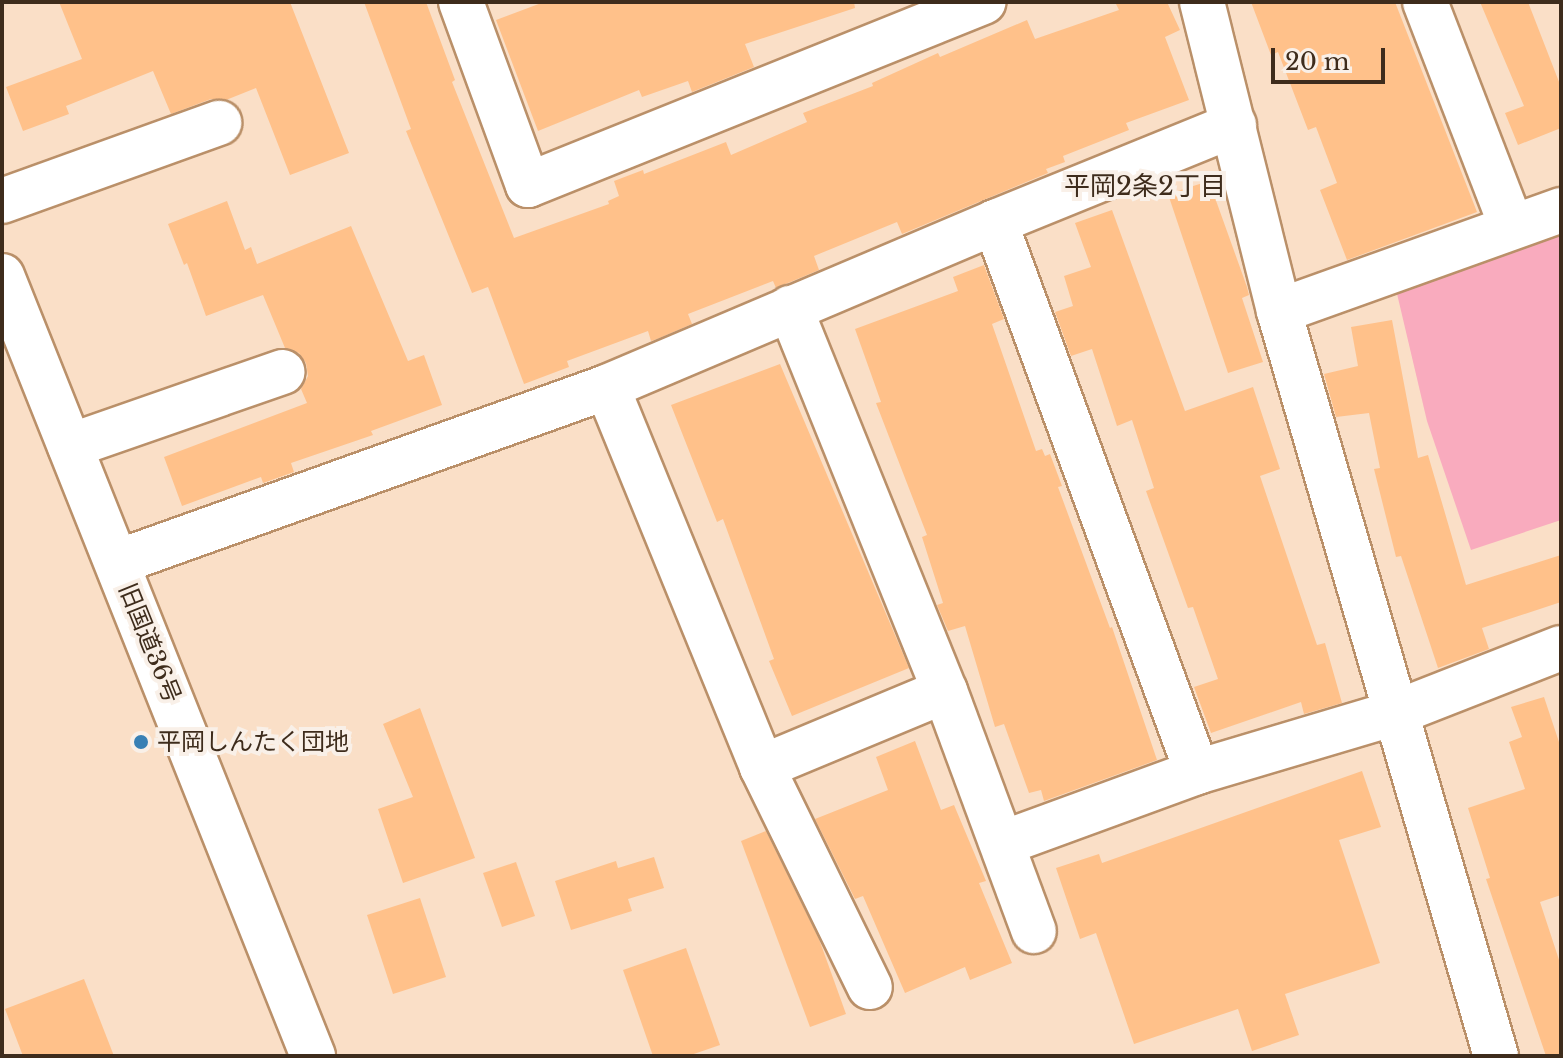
<!DOCTYPE html>
<meta charset="utf-8">
<style>
body{margin:0}
#map{position:relative;width:1563px;height:1058px;overflow:hidden;background:#fadfc7;font-family:"Libre Baskerville","Noto Sans JP",serif}
div>[style]{position:absolute}
.green>*{inset:0;background:#f9abbe}
.building>*{inset:0;background:#ffc18a}
.roads{filter:drop-shadow(2px 0 #ba9069) drop-shadow(-2px 0 #ba9069) drop-shadow(0 2px #ba9069) drop-shadow(0 -2px #ba9069)}
.minor>*{height:44px;margin:-22px;padding:0 22px;transform-origin:22px;border-radius:22px;background:#fff}
.dots>*{width:22px;height:22px;translate:-50% -50%;box-sizing:border-box;border:4px solid #f9f0e8;border-radius:50%}
span{translate:-50% -50%;white-space:nowrap;text-align:center;line-height:1.15;-webkit-text-stroke:8px #f9f0e8;paint-order:stroke}
.street-label{font-size:24px;color:#3e2c1c}
.poi-label{font-size:24px;color:#3e2c1c}
.left{translate:0 -50%;text-align:left}
.neighbourhood-label{font-size:26px;color:#3e2c1c}
.frame{position:absolute;inset:0;border:4px solid #3e2c1c;pointer-events:none}
.scale{position:absolute;left:1271px;top:48px;width:114px;height:36px;box-sizing:border-box;border:4px solid #3e2c1c;border-top:0;padding-left:10px;font-size:24px;line-height:28px;white-space:nowrap;color:#3e2c1c;-webkit-text-stroke:6px #f9f0e8;paint-order:stroke}
</style>
<div id="map">
<div class="green">
<div style="clip-path:polygon(1561px 224px,1561px 520px,1471px 550px,1427px 421px,1394px 281px)"></div>
</div>
<div class="building">
<div style="clip-path:polygon(59px 2px,290px 2px,349px 153px,290px 175px,256px 88px,226px 100px,211px 99px,171px 114px,153px 71px,66px 106px,69px 114px,23px 131px,6px 87px,82px 59px)"></div>
<div style="clip-path:polygon(364px 2px,426px 2px,455px 80px,452px 82px,514px 238px,609px 204px,608px 201px,619px 196px,614px 181px,643px 170px,644px 174px,726px 142px,731px 155px,807px 122px,803px 113px,873px 86px,872px 83px,938px 53px,940px 57px,1027px 20px,1035px 39px,1119px 10px,1115px 2px,1167px 2px,1180px 30px,1165px 37px,1189px 100px,1126px 123px,1129px 130px,1063px 156px,1065px 162px,1046px 169px,1048px 173px,902px 234px,897px 222px,814px 256px,819px 270px,776px 288px,773px 281px,688px 314px,692px 324px,657px 339px,651px 341px,648px 331px,567px 361px,569px 367px,524px 384px,488px 287px,472px 293px,406px 131px,411px 129px)"></div>
<div style="clip-path:polygon(544px 2px,854px 2px,855px 8px,745px 44px,754px 67px,692px 92px,688px 81px,642px 97px,639px 90px,538px 131px,496px 20px)"></div>
<div style="clip-path:polygon(1251px 2px,1395px 2px,1477px 212px,1347px 260px,1320px 190px,1337px 183px,1316px 127px,1308px 130px,1278px 52px,1271px 55px)"></div>
<div style="clip-path:polygon(1480px 2px,1528px 2px,1561px 87px,1561px 128px,1518px 145px,1505px 113px,1524px 106px)"></div>
<div style="clip-path:polygon(1209px 181px,1247px 287px,1249px 295px,1242px 298px,1263px 362px,1228px 373px,1168px 194px)"></div>
<div style="clip-path:polygon(227px 201px,245px 250px,251px 247px,257px 264px,351px 226px,408px 361px,424px 355px,442px 405px,371px 431px,373px 435px,291px 463px,294px 472px,263px 483px,261px 477px,182px 506px,164px 457px,307px 403px,301px 389px,308px 376px,306px 363px,299px 353px,285px 348px,263px 295px,206px 316px,187px 263px,184px 265px,168px 224px)"></div>
<div style="clip-path:polygon(1112px 210px,1185px 411px,1253px 387px,1280px 469px,1260px 476px,1317px 645px,1325px 643px,1342px 703px,1304px 714px,1301px 702px,1211px 733px,1194px 687px,1218px 679px,1193px 607px,1188px 608px,1146px 491px,1154px 488px,1132px 420px,1117px 426px,1092px 349px,1071px 356px,1055px 312px,1073px 306px,1064px 276px,1091px 267px,1075px 223px)"></div>
<div style="clip-path:polygon(984px 265px,1004px 319px,992px 324px,1036px 451px,1042px 449px,1045px 456px,1050px 454px,1062px 486px,1058px 487px,1110px 628px,1112px 627px,1157px 760px,1044px 801px,1041px 790px,1029px 793px,1004px 724px,995px 727px,965px 626px,948px 631px,937px 605px,943px 603px,922px 537px,927px 535px,876px 403px,881px 402px,855px 329px,958px 291px,953px 277px)"></div>
<div style="clip-path:polygon(1392px 320px,1418px 458px,1428px 455px,1466px 585px,1561px 555px,1561px 602px,1482px 628px,1489px 649px,1438px 668px,1401px 556px,1396px 557px,1374px 469px,1380px 468px,1369px 413px,1336px 417px,1324px 374px,1358px 366px,1351px 327px)"></div>
<div style="clip-path:polygon(780px 364px,909px 668px,792px 716px,769px 661px,774px 659px,723px 519px,717px 522px,671px 405px)"></div>
<div style="clip-path:polygon(1544px 697px,1561px 748px,1561px 895px,1540px 902px,1561px 966px,1561px 1056px,1546px 1056px,1486px 879px,1490px 878px,1468px 808px,1525px 789px,1509px 742px,1522px 737px,1511px 707px)"></div>
<div style="clip-path:polygon(420px 708px,475px 858px,403px 883px,378px 809px,413px 797px,383px 724px)"></div>
<div style="clip-path:polygon(915px 741px,941px 810px,954px 805px,986px 881px,979px 883px,1012px 963px,970px 980px,965px 967px,905px 993px,863px 896px,855px 899px,815px 819px,888px 790px,876px 757px)"></div>
<div style="clip-path:polygon(1362px 771px,1381px 827px,1339px 840px,1380px 963px,1285px 994px,1299px 1035px,1252px 1051px,1238px 1009px,1134px 1044px,1096px 933px,1080px 939px,1056px 868px,1099px 854px,1102px 863px)"></div>
<div style="clip-path:polygon(766px 831px,819px 939px,846px 1014px,810px 1027px,741px 841px)"></div>
<div style="clip-path:polygon(654px 857px,664px 888px,628px 899px,632px 911px,571px 930px,555px 881px,616px 861px,618px 868px)"></div>
<div style="clip-path:polygon(516px 862px,535px 916px,502px 927px,483px 873px)"></div>
<div style="clip-path:polygon(420px 898px,446px 977px,393px 994px,367px 915px)"></div>
<div style="clip-path:polygon(686px 948px,720px 1045px,688px 1056px,653px 1056px,623px 970px)"></div>
<div style="clip-path:polygon(84px 979px,114px 1056px,23px 1056px,5px 1009px)"></div>
</div>
<div class="roads">
<div class="minor">
<div style="left:461px;top:2px;width:195px;rotate:69.9deg"></div>
<div style="left:528px;top:185px;width:491px;rotate:-21.9deg"></div>
<div style="left:1202px;top:2px;width:318px;rotate:76deg"></div>
<div style="left:1279px;top:311px;width:776px;rotate:73.76deg"></div>
<div style="left:1425px;top:2px;width:241px;rotate:68.9deg"></div>
<div style="left:2px;top:201px;width:231px;rotate:-19.8deg"></div>
<div style="left:995px;top:222px;width:586px;rotate:69.83deg"></div>
<div style="left:2px;top:276px;width:840px;rotate:68.26deg"></div>
<div style="left:790px;top:308px;width:413px;rotate:68deg"></div>
<div style="left:945px;top:691px;width:256px;rotate:69.7deg"></div>
<div style="left:1279px;top:311px;width:300px;rotate:-19.7deg"></div>
<div style="left:607px;top:387px;width:410px;rotate:67.8deg"></div>
<div style="left:762px;top:767px;width:198px;rotate:-22.6deg"></div>
<div style="left:70px;top:446px;width:225px;rotate:-19.2deg"></div>
<div style="left:118px;top:562px;width:519px;rotate:-19.69deg"></div>
<div style="left:607px;top:387px;width:422px;rotate:-23deg"></div>
<div style="left:995px;top:222px;width:258px;rotate:-22.1deg"></div>
<div style="left:762px;top:767px;width:245px;rotate:63.9deg"></div>
<div style="left:1003px;top:843px;width:207px;rotate:-20.1deg"></div>
<div style="left:1197px;top:772px;width:207px;rotate:-16.6deg"></div>
<div style="left:1395px;top:713px;width:178px;rotate:-21.4deg"></div>
</div>
</div>
<div class="dots">
<div style="left:141px;top:742px;background:#3880b5"></div>
</div>
<div class="street-label">
<span style="left:150px;top:643px;rotate:68deg">旧国道36号</span>
</div>
<div class="poi-label">
<span class="left" style="left:157px;top:742px">平岡しんたく団地</span>
</div>
<div class="neighbourhood-label">
<span style="left:1145px;top:187px">平岡2条2丁目</span>
</div>
<div class="frame"></div>
<div class="scale">20 m</div>
</div>
